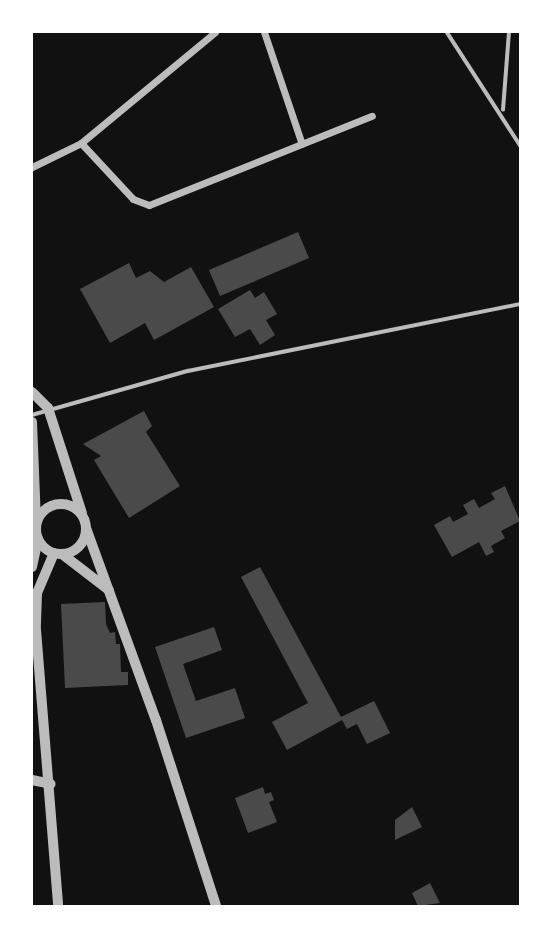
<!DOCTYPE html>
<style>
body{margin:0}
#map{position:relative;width:552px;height:938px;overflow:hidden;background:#111;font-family:"DM Sans",sans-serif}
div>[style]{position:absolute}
.building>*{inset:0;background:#4a4a4a}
.service>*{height:3.5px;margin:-1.75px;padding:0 1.75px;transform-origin:1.75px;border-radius:1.75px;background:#bcbcbc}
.minor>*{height:7px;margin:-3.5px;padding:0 3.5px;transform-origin:3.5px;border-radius:3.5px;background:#bcbcbc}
.tertiary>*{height:10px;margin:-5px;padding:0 5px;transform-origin:5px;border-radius:5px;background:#bcbcbc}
.tertiary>.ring{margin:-5px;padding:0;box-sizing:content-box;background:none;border:10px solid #bcbcbc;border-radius:50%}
span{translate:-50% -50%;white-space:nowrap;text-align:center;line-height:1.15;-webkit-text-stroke:6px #fff;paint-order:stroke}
.frame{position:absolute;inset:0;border:33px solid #fff;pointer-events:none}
</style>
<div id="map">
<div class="building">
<div style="clip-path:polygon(298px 232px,309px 258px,220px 296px,209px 270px)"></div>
<div style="clip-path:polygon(129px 263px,136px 278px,150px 271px,164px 282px,191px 267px,214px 307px,154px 340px,145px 323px,110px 343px,80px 289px)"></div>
<div style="clip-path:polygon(250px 290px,255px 298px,264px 292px,277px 314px,266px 320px,275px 335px,260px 345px,250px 329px,235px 337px,218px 309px)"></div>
<div style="clip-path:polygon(144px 411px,152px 426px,146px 432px,180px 486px,129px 518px,94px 460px,101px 456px,83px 444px)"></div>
<div style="clip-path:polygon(505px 486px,520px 521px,501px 531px,505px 538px,491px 546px,494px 552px,486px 556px,479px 542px,452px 557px,434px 525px,450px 516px,453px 522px,468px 514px,463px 505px,474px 499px,479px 508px,495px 499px,491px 493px)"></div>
<div style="clip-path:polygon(260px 567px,341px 717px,374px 701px,390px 733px,367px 744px,357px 724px,347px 729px,342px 720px,287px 750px,272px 722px,308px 703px,241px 577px)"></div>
<div style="clip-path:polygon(105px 602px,106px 624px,110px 633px,115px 632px,116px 644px,120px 644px,121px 672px,128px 672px,128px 685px,65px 688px,61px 604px)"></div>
<div style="clip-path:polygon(214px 627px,222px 650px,183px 664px,196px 701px,235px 688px,245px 718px,186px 738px,155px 647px)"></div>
<div style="clip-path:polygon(263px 787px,265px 794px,271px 792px,274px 800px,269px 802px,277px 822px,248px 833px,235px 798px)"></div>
<div style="clip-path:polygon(412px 807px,422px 827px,395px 840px,395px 820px)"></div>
<div style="clip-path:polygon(430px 883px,440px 903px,418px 906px,412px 893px)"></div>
</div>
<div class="service">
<div style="left:447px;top:32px;width:135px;rotate:57.1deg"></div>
<div style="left:503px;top:110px;width:78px;rotate:-85.6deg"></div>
<div style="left:32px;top:415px;width:162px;rotate:-15.8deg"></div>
<div style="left:188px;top:371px;width:339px;rotate:-11.4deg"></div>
</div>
<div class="minor">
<div style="left:264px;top:32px;width:118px;rotate:71.3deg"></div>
<div style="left:81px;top:143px;width:76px;rotate:47.1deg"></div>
<div style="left:133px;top:199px;width:17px;rotate:21deg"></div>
<div style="left:149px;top:205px;width:240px;rotate:-21.8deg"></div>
<div style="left:32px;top:167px;width:55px;rotate:-26.1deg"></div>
<div style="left:81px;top:143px;width:174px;rotate:-39.6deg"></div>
</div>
<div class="tertiary">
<div style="left:32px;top:392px;width:23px;rotate:45deg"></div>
<div style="left:48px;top:408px;width:110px;rotate:72.1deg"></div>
<div style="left:32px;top:422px;width:98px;rotate:87.7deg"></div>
<div class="ring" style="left:36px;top:504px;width:40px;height:40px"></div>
<div style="left:86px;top:528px;width:204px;rotate:70deg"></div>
<div style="left:156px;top:720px;width:195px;rotate:72.1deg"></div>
<div style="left:54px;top:553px;width:43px;rotate:113deg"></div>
<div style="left:37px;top:593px;width:37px;rotate:92deg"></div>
<div style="left:36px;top:630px;width:277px;rotate:85.4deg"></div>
<div style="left:62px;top:554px;width:59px;rotate:37.5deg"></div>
<div style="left:32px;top:567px;width:29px;rotate:-78deg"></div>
<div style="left:32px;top:780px;width:19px;rotate:12deg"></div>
</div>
<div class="frame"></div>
</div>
